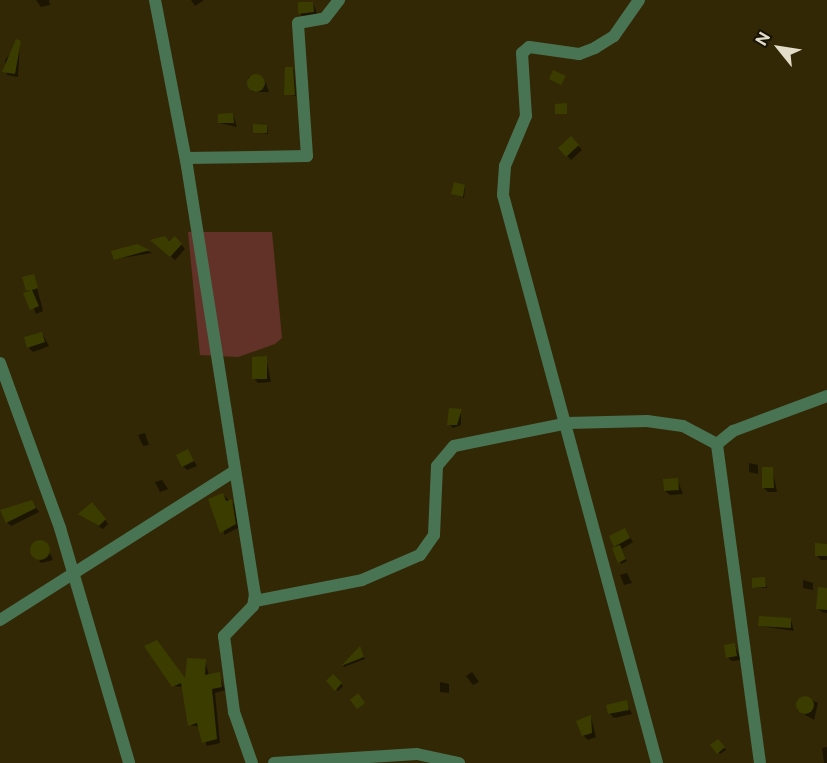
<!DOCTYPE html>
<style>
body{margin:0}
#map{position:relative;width:827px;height:763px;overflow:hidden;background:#332805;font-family:"Public Sans",sans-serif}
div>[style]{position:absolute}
.green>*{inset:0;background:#623229}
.shadow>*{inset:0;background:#0007}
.building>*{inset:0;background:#3b3d00}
.round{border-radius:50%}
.minor>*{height:12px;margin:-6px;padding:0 6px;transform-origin:6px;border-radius:6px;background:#497454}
span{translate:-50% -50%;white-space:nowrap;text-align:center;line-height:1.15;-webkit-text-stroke:5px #161205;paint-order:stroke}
.north{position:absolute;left:749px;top:18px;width:60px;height:60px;-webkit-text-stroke:4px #161205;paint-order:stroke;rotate:300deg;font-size:16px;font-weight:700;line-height:24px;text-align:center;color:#e2dcc9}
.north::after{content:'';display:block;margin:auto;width:21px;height:27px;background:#e2dcc9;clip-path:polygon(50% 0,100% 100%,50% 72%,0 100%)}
</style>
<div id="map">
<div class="green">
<div style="clip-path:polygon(188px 232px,272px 232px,282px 338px,275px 344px,238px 357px,200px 355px)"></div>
</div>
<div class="shadow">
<div style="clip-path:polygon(36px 0,49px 0,50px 5px,41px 7px)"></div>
<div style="clip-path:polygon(204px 0,195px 6px,191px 0)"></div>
<div style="clip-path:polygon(313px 3px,318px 16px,304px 18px,300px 14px)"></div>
<div style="clip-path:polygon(20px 42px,18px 77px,7px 75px,5px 60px)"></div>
<div style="clip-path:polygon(292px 68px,294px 70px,296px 96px,286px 94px)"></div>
<div style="clip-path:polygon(248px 77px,264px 78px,269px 92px,252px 92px)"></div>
<div style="clip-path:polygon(233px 114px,237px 127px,219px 123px)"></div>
<div style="clip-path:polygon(267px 126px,268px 134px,254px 132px)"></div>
<div style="clip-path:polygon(571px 138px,582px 150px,571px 160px,560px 148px)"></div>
<div style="clip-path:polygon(465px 186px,464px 198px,453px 194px)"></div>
<div style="clip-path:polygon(175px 238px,185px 249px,175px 260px,156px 244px)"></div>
<div style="clip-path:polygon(137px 245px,152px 253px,115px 259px)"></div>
<div style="clip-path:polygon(34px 276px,43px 311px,36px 314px,27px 290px)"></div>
<div style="clip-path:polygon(42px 333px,49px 346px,33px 352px,28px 347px)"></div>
<div style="clip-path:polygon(266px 358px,271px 382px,258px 383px,254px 378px)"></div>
<div style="clip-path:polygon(461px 410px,461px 425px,453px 428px,449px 424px)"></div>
<div style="clip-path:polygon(138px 435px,145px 433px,149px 445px,143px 446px)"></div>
<div style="clip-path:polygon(188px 451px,197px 466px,187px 470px,183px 466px)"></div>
<div style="clip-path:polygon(749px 463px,758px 465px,758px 474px,749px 472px)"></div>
<div style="clip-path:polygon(772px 468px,777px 492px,768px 492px,764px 488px)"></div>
<div style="clip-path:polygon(677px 479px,683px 494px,670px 495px,665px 491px)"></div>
<div style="clip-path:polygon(162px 480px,168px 489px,160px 492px,155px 482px)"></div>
<div style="clip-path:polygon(223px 495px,234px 504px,238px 528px,224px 535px)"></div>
<div style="clip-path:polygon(32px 502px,39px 512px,11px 526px,7px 522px)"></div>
<div style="clip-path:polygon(96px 507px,108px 524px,103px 529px,80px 514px)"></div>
<div style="clip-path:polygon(625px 530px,633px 542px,622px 549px,627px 561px,621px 564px,615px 546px)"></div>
<div style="clip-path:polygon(44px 541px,53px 560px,41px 563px,31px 547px)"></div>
<div style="clip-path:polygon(827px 545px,827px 560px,821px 560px,816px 555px)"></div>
<div style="clip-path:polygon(620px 575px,627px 573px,632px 583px,624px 585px)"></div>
<div style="clip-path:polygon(765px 579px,767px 588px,754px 588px)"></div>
<div style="clip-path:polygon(803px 580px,813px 583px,813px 590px,803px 588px)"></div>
<div style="clip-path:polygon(827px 589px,827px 613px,822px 612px,817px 608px)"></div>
<div style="clip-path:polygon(791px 620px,794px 631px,760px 626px)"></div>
<div style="clip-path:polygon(735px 645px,741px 660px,732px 661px,727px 657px)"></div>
<div style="clip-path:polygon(360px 648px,365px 659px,344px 667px,343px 666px)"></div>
<div style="clip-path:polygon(205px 660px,209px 676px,219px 673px,225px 690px,215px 693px,220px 743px,207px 746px,200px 727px,190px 725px,184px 687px,173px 686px,186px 681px)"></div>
<div style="clip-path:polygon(472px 672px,479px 682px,473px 685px,466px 676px)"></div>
<div style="clip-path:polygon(333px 676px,343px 686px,338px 691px,328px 681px)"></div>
<div style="clip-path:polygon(440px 682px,449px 684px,449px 693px,440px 692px)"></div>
<div style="clip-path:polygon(803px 696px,818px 703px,814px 720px,797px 710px)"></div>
<div style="clip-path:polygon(626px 702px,632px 714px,614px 718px,609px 713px)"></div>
<div style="clip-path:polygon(591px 717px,596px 737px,588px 740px,583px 735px)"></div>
<div style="clip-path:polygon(718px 741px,726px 750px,720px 754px,712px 745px)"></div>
<div style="clip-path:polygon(827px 747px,827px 763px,824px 763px,822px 748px)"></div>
</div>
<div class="building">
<div style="clip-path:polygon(298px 2px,313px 2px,314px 12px,298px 14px)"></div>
<div style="clip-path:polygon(16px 39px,21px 41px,15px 74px,2px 72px)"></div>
<div style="clip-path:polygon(285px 67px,293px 67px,295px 95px,284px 95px)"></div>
<div style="clip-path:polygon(553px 70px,566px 76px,561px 85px,549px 79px)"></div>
<div class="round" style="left:247px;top:74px;width:18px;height:18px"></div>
<div style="clip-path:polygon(567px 103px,567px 114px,555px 114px,555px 104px)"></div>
<div style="clip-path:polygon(233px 113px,234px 123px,218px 123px,218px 114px)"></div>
<div style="clip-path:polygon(253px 124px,267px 125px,267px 133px,253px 133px)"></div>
<div style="clip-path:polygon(571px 136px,579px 145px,566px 157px,558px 148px)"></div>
<div style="clip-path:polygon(454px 182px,465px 185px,463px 197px,451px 194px)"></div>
<div style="clip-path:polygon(165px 236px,169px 241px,175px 236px,182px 244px,170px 257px,150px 240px)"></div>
<div style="clip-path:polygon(137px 244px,150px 250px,114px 260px,111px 251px)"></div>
<div style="clip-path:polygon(34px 274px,38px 288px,32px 290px,39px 306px,30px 310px,23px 293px,31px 290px,26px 291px,22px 277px)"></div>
<div style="clip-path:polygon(42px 332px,45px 342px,27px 348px,24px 337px)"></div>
<div style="clip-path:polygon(267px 356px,267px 379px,252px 379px,252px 357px)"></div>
<div style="clip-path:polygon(449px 408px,462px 409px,457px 425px,447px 425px)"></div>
<div style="clip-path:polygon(188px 449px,194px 461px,182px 467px,176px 455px)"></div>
<div style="clip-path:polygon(762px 467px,773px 467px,774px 488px,762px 488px)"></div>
<div style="clip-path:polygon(678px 478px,679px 490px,664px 491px,663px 479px)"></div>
<div style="clip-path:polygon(223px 493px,226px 501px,232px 499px,236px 524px,220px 533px,208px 499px)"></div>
<div style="clip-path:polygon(32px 500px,36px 508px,6px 523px,0 510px)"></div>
<div style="clip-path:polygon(92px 502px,106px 519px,99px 526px,78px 514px)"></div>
<div style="clip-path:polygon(625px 528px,630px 538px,614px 547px,609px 536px)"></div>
<div class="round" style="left:30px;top:540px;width:20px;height:20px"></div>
<div style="clip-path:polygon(815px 543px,827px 544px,827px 556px,815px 556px)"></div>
<div style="clip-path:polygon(620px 545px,626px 559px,618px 563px,612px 548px)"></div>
<div style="clip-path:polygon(765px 577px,766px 587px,752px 588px,752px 578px)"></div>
<div style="clip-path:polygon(818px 587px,827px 588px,827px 610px,816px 609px)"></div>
<div style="clip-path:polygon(759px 616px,791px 618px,791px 628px,758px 626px)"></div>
<div style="clip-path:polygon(157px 640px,185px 678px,187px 658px,206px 659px,205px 675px,220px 672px,222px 687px,212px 689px,217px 739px,202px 743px,197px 723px,188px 726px,181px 683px,172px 687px,144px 646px)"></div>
<div style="clip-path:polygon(735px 643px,737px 656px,726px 658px,724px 645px)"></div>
<div style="clip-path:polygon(360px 646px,364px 657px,341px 666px)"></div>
<div style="clip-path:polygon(333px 674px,342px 683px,335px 691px,326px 681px)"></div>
<div style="clip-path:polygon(358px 693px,365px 703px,357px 709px,350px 700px)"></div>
<div class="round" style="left:796px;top:696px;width:18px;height:18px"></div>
<div style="clip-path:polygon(627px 700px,629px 710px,608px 714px,606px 705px)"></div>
<div style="clip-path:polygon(591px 715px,592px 733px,582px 736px,576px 721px)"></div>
<div style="clip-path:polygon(718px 739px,725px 747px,717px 754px,710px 745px)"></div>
</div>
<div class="minor">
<div style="left:155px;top:0;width:169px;rotate:79.1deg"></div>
<div style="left:187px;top:166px;width:433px;rotate:81deg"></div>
<div style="left:255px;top:594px;width:12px;rotate:99deg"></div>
<div style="left:253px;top:606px;width:42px;rotate:134deg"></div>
<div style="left:224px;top:636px;width:77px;rotate:82.5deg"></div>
<div style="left:234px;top:712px;width:54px;rotate:70.6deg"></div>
<div style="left:639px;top:0;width:44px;rotate:124.8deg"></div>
<div style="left:614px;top:36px;width:22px;rotate:148deg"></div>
<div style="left:595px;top:48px;width:17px;rotate:159deg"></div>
<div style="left:579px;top:54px;width:50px;rotate:-172deg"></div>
<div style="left:529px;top:47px;width:9px;rotate:139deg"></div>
<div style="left:522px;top:53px;width:63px;rotate:86.4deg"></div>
<div style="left:526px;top:116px;width:54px;rotate:112.8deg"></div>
<div style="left:505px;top:166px;width:29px;rotate:94deg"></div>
<div style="left:503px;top:195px;width:589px;rotate:74.83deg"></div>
<div style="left:186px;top:158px;width:121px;rotate:-0.9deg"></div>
<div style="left:307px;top:156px;width:133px;rotate:-93.9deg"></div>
<div style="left:298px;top:23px;width:27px;rotate:-10deg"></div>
<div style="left:325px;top:18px;width:23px;rotate:-52deg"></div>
<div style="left:0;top:363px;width:176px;rotate:70deg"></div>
<div style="left:60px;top:528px;width:245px;rotate:73.6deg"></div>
<div style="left:255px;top:601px;width:109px;rotate:-11.1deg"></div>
<div style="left:362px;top:580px;width:63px;rotate:-23.3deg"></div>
<div style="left:420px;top:555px;width:24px;rotate:-55deg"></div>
<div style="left:434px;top:535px;width:69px;rotate:-87.5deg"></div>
<div style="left:437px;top:466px;width:26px;rotate:-50deg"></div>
<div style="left:454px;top:446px;width:116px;rotate:-11.4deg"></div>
<div style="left:568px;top:423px;width:79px;rotate:-1.5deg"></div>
<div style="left:647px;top:421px;width:36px;rotate:8deg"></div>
<div style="left:683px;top:426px;width:38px;rotate:28deg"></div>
<div style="left:0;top:620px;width:278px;rotate:-32.4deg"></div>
<div style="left:274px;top:763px;width:143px;rotate:-3.6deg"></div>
<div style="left:417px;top:754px;width:43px;rotate:12.1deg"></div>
<div style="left:760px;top:763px;width:322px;rotate:-97.7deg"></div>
<div style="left:717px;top:444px;width:21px;rotate:-39deg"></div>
<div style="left:733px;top:431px;width:100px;rotate:-20.4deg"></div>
</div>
<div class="north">N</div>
</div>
